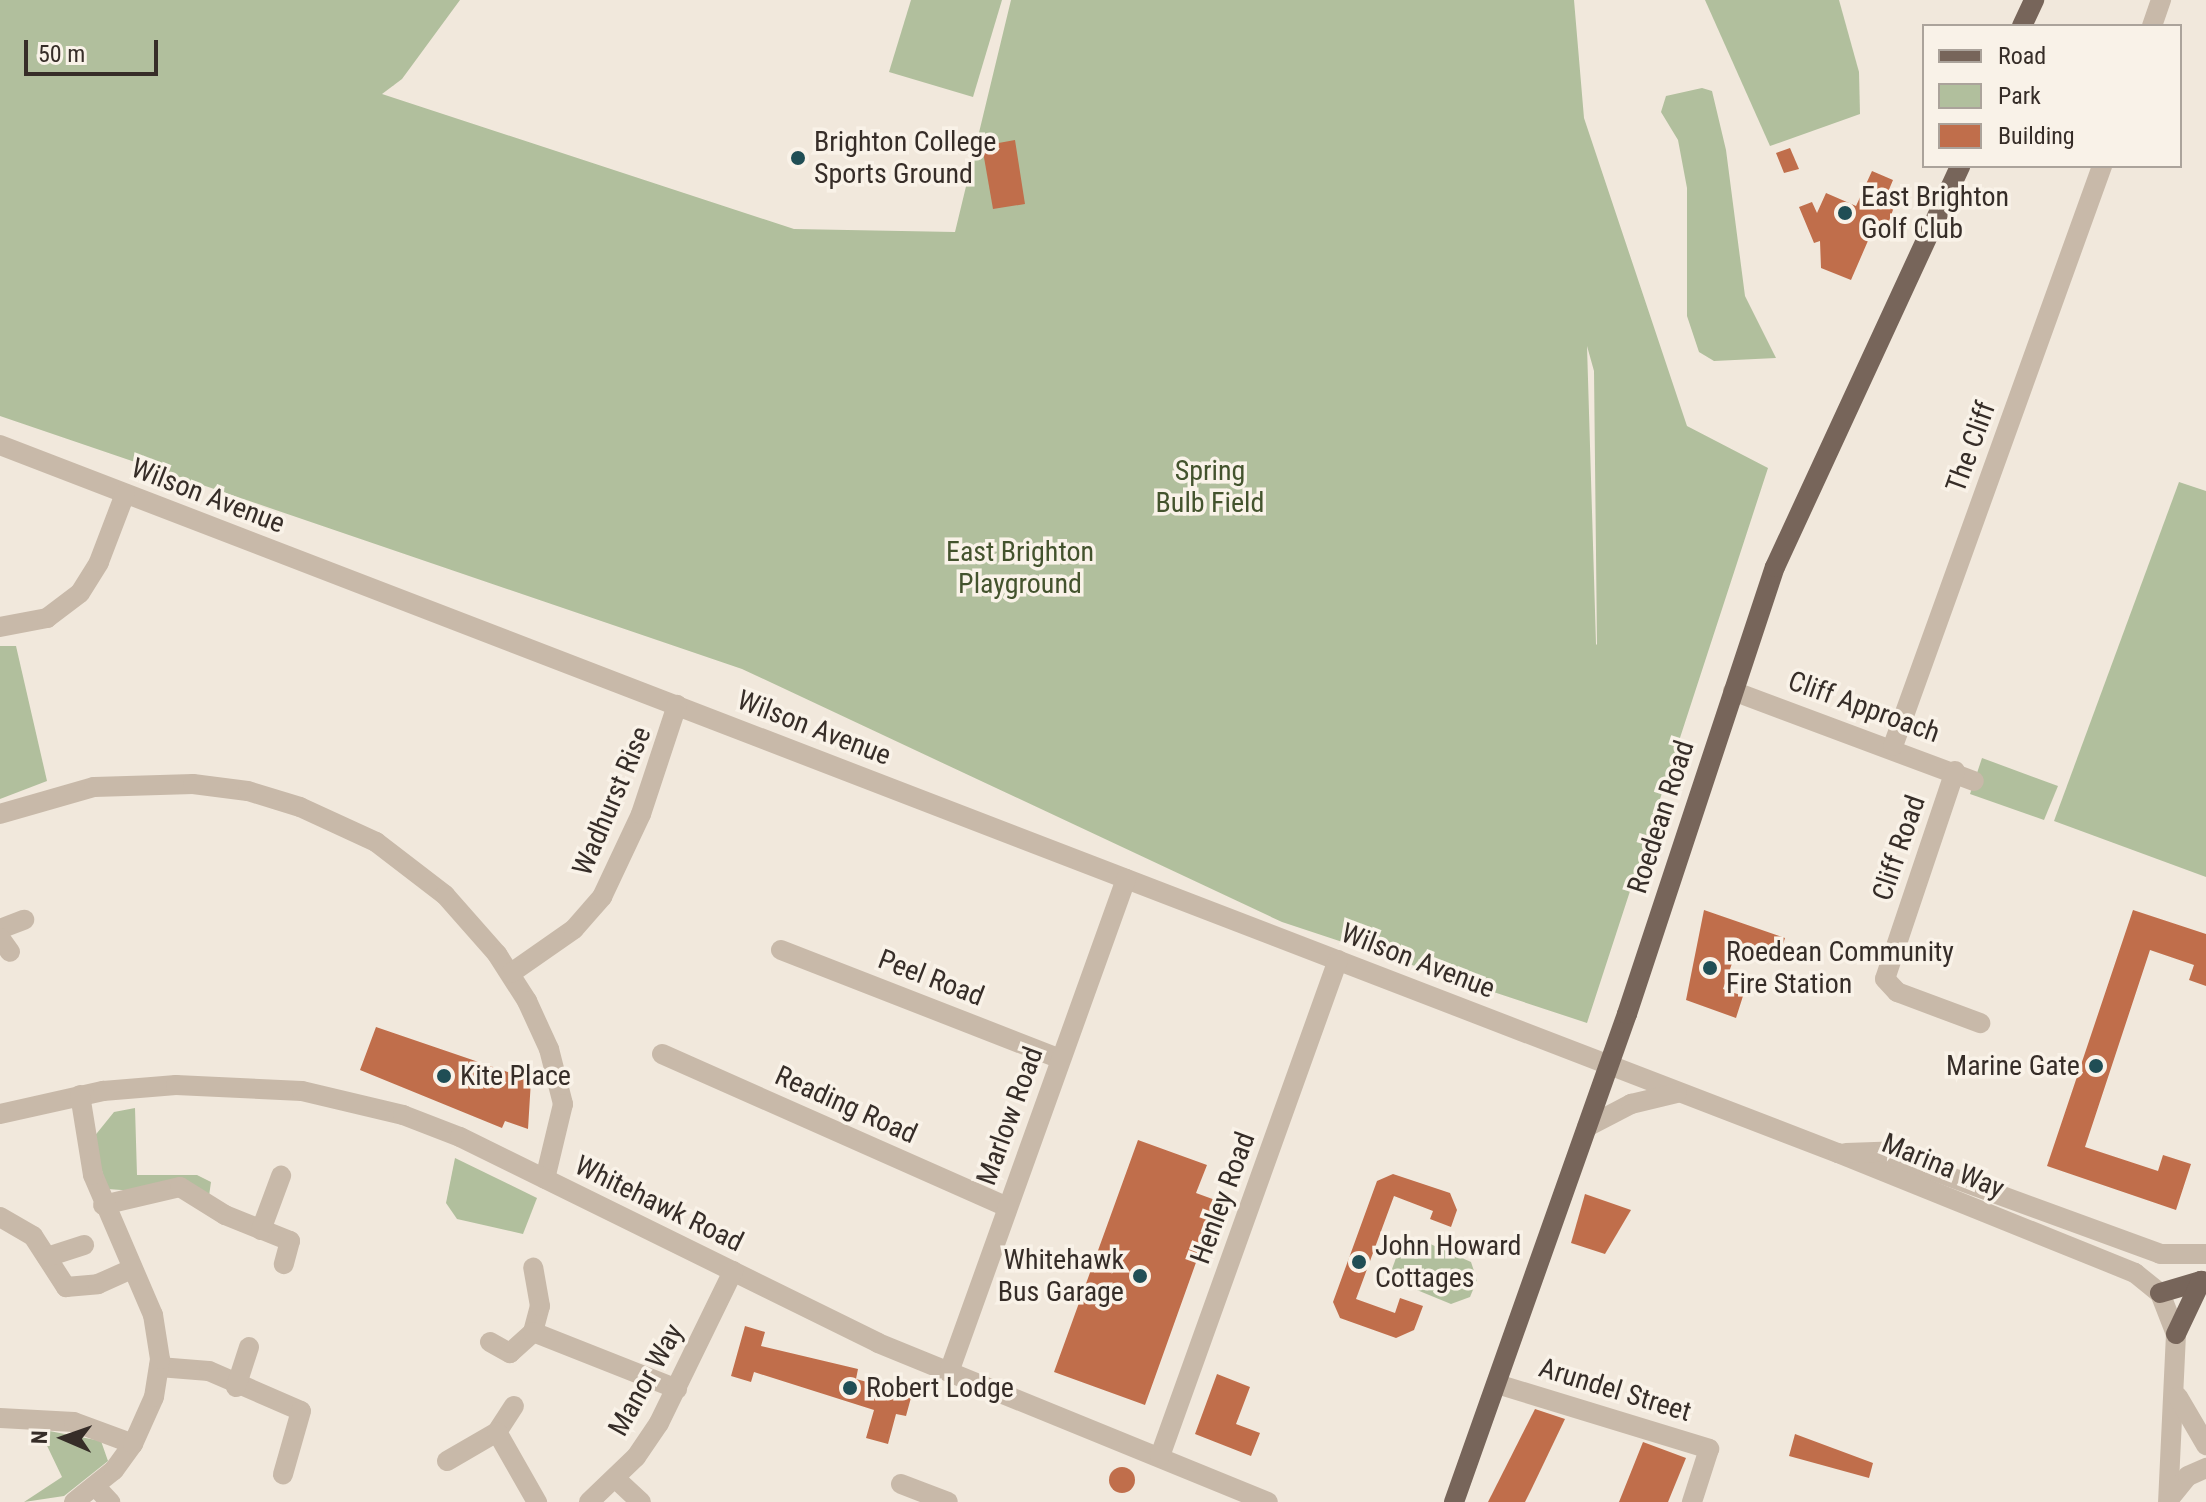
<!DOCTYPE html>
<style>
body{margin:0}
#map{position:relative;width:2206px;height:1502px;overflow:hidden;background:#f1e8dc;font-family:"Roboto Condensed",sans-serif}
div>[style]{position:absolute}
.green>*{inset:0;background:#b1bf9d}
.building>*{inset:0;background:#c06e4b}
.round{border-radius:50%}
.minor>*{height:20px;margin:-10px;padding:0 10px;transform-origin:10px;border-radius:10px;background:#c8b9a9}
.major>*{height:20px;margin:-10px;padding:0 10px;transform-origin:10px;border-radius:10px;background:#77655a}
.dots>*{width:22px;height:22px;translate:-50% -50%;box-sizing:border-box;border:4px solid #f9f2e8;border-radius:50%}
span{translate:-50% -50%;white-space:nowrap;text-align:center;line-height:1.15;-webkit-text-stroke:7px #f9f2e8;paint-order:stroke}
.poi-label{font-size:28px;color:#362d28}
.left{translate:0 -50%;text-align:left}
.right{translate:-100% -50%;text-align:right}
.street-label{font-size:28px;color:#362d28}
.park-label{font-size:28px;color:#43532d}
.legend{position:absolute;left:1922px;top:24px;width:260px;height:144px;box-sizing:border-box;background:#f9f2e8;border:2px solid #aba39b;margin:0;padding:10px 14px;list-style:none;font-size:24px;color:#362d28}
.legend li{display:flex;align-items:center;gap:16px;height:40px}
.legend b{width:40px;border:2px solid #aba39b}
.north{position:absolute;left:24px;top:1398px;width:80px;height:80px;-webkit-text-stroke:6px #f9f2e8;paint-order:stroke;rotate:272deg;font-size:22px;font-weight:700;line-height:32px;text-align:center;color:#362d28}
.north::after{content:'';display:block;margin:auto;width:28px;height:36px;background:#362d28;clip-path:polygon(50% 0,100% 100%,50% 72%,0 100%)}
.scale{position:absolute;left:24px;top:40px;width:134px;height:36px;box-sizing:border-box;border:4px solid #362d28;border-top:0;padding-left:10px;font-size:24px;line-height:28px;white-space:nowrap;color:#362d28;-webkit-text-stroke:6px #f9f2e8;paint-order:stroke}
</style>
<div id="map">
<div class="green">
<div style="clip-path:polygon(evenodd,0 0,460px 0,402px 79px,382px 94px,794px 229px,955px 232px,1011px 0,1574px 0,1584px 118px,1687px 426px,1768px 468px,1587px 1023px,1282px 922px,742px 669px,0 416px,0 0,1587px 346px,1594px 371px,1597px 645px,1596px 644px,1587px 346px)"></div>
<div style="clip-path:polygon(911px 0,1002px 0,973px 97px,889px 72px)"></div>
<div style="clip-path:polygon(1705px 0,1839px 0,1859px 72px,1860px 114px,1770px 146px)"></div>
<div style="clip-path:polygon(1702px 88px,1712px 91px,1726px 150px,1745px 296px,1776px 358px,1714px 361px,1699px 352px,1687px 316px,1687px 188px,1678px 140px,1661px 112px,1666px 96px)"></div>
<div style="clip-path:polygon(2179px 482px,2206px 491px,2206px 877px,2054px 821px)"></div>
<div style="clip-path:polygon(0 646px,16px 646px,47px 781px,0 799px)"></div>
<div style="clip-path:polygon(1982px 758px,2058px 786px,2044px 820px,1970px 794px)"></div>
<div style="clip-path:polygon(135px 1108px,137px 1175px,197px 1175px,211px 1182px,209px 1196px,107px 1189px,93px 1138px,114px 1112px)"></div>
<div style="clip-path:polygon(455px 1158px,537px 1198px,523px 1234px,457px 1219px,446px 1203px)"></div>
<div style="clip-path:polygon(1419px 1239px,1471px 1262px,1477px 1280px,1470px 1297px,1451px 1304px,1395px 1281px,1392px 1269px,1400px 1247px)"></div>
<div style="clip-path:polygon(39px 1429px,101px 1441px,108px 1461px,64px 1496px,24px 1502px,62px 1477px)"></div>
</div>
<div class="building">
<div style="clip-path:polygon(1015px 140px,1025px 204px,993px 209px,982px 146px)"></div>
<div style="clip-path:polygon(1790px 148px,1799px 169px,1784px 173px,1776px 153px)"></div>
<div style="clip-path:polygon(1872px 171px,1893px 180px,1888px 192px,1894px 207px,1888px 224px,1877px 220px,1851px 280px,1821px 268px,1820px 241px,1814px 243px,1799px 207px,1812px 202px,1817px 213px,1826px 193px,1856px 206px)"></div>
<div style="clip-path:polygon(1704px 910px,1785px 938px,1780px 953px,1767px 948px,1763px 961px,1736px 952px,1723px 989px,1743px 996px,1736px 1018px,1686px 1000px)"></div>
<div style="clip-path:polygon(2133px 910px,2206px 934px,2206px 986px,2189px 980px,2194px 965px,2150px 950px,2085px 1147px,2158px 1171px,2163px 1155px,2191px 1164px,2176px 1210px,2047px 1166px)"></div>
<div style="clip-path:polygon(376px 1027px,531px 1080px,528px 1129px,505px 1121px,502px 1128px,360px 1070px)"></div>
<div style="clip-path:polygon(1138px 1140px,1207px 1165px,1196px 1193px,1218px 1201px,1145px 1405px,1054px 1372px)"></div>
<div style="clip-path:polygon(1393px 1174px,1450px 1193px,1457px 1210px,1451px 1227px,1430px 1219px,1433px 1211px,1394px 1196px,1356px 1299px,1395px 1313px,1400px 1298px,1423px 1306px,1414px 1330px,1396px 1338px,1340px 1318px,1333px 1302px,1377px 1181px)"></div>
<div style="clip-path:polygon(1585px 1194px,1631px 1210px,1605px 1254px,1571px 1243px)"></div>
<div style="clip-path:polygon(745px 1326px,765px 1332px,761px 1346px,858px 1369px,856px 1379px,912px 1394px,906px 1416px,896px 1414px,888px 1444px,866px 1438px,874px 1410px,754px 1372px,751px 1382px,731px 1376px)"></div>
<div style="clip-path:polygon(1217px 1374px,1250px 1387px,1236px 1424px,1260px 1433px,1251px 1456px,1195px 1434px)"></div>
<div style="clip-path:polygon(1535px 1409px,1565px 1419px,1531px 1490px,1525px 1502px,1488px 1502px)"></div>
<div style="clip-path:polygon(1795px 1434px,1873px 1463px,1869px 1478px,1789px 1456px)"></div>
<div style="clip-path:polygon(1643px 1442px,1686px 1458px,1668px 1502px,1619px 1502px)"></div>
<div class="round" style="left:1109px;top:1467px;width:26px;height:26px"></div>
</div>
<div class="minor">
<div style="left:2152px;top:26px;width:28px;rotate:-71deg"></div>
<div style="left:0;top:445px;width:1970px;rotate:21.07deg"></div>
<div style="left:1838px;top:1153px;width:320px;rotate:22deg"></div>
<div style="left:2135px;top:1273px;width:32px;rotate:39deg"></div>
<div style="left:2160px;top:1293px;width:44px;rotate:68.7deg"></div>
<div style="left:2176px;top:1334px;width:168px;rotate:92.7deg"></div>
<div style="left:0;top:627px;width:48px;rotate:-10.8deg"></div>
<div style="left:47px;top:618px;width:41px;rotate:-37.1deg"></div>
<div style="left:80px;top:593px;width:36px;rotate:-58deg"></div>
<div style="left:99px;top:562px;width:73px;rotate:-69.1deg"></div>
<div style="left:1733px;top:691px;width:257px;rotate:20.5deg"></div>
<div style="left:1893px;top:746px;width:617px;rotate:-70.18deg"></div>
<div style="left:1955px;top:771px;width:219px;rotate:108.6deg"></div>
<div style="left:1885px;top:979px;width:18px;rotate:47deg"></div>
<div style="left:1897px;top:992px;width:89px;rotate:20.5deg"></div>
<div style="left:0;top:814px;width:98px;rotate:-16deg"></div>
<div style="left:94px;top:787px;width:99px;rotate:-1.7deg"></div>
<div style="left:193px;top:784px;width:55px;rotate:7.3deg"></div>
<div style="left:248px;top:791px;width:54px;rotate:17.1deg"></div>
<div style="left:300px;top:807px;width:84px;rotate:24.7deg"></div>
<div style="left:376px;top:842px;width:87px;rotate:37.5deg"></div>
<div style="left:445px;top:895px;width:79px;rotate:48.6deg"></div>
<div style="left:497px;top:954px;width:56px;rotate:57.4deg"></div>
<div style="left:527px;top:1001px;width:53px;rotate:65.4deg"></div>
<div style="left:549px;top:1049px;width:57px;rotate:75.7deg"></div>
<div style="left:563px;top:1104px;width:77px;rotate:103.5deg"></div>
<div style="left:0;top:929px;width:26px;rotate:-21deg"></div>
<div style="left:0;top:938px;width:17px;rotate:54deg"></div>
<div style="left:781px;top:950px;width:300px;rotate:21.3deg"></div>
<div style="left:511px;top:973px;width:77px;rotate:-34.9deg"></div>
<div style="left:574px;top:929px;width:43px;rotate:-48.8deg"></div>
<div style="left:602px;top:897px;width:92px;rotate:-64.8deg"></div>
<div style="left:641px;top:814px;width:115px;rotate:-71.7deg"></div>
<div style="left:662px;top:1054px;width:377px;rotate:23.9deg"></div>
<div style="left:0;top:1114px;width:106px;rotate:-12.6deg"></div>
<div style="left:103px;top:1091px;width:73px;rotate:-4.7deg"></div>
<div style="left:176px;top:1085px;width:126px;rotate:2.7deg"></div>
<div style="left:302px;top:1091px;width:104px;rotate:13.4deg"></div>
<div style="left:403px;top:1115px;width:61px;rotate:21.1deg"></div>
<div style="left:460px;top:1137px;width:466px;rotate:26.2deg"></div>
<div style="left:878px;top:1343px;width:421px;rotate:22.2deg"></div>
<div style="left:1587px;top:1127px;width:50px;rotate:-27.6deg"></div>
<div style="left:1631px;top:1104px;width:47px;rotate:-13.4deg"></div>
<div style="left:1846px;top:1153px;width:36px;rotate:-2deg"></div>
<div style="left:1882px;top:1152px;width:296px;rotate:20.1deg"></div>
<div style="left:2160px;top:1254px;width:46px"></div>
<div style="left:103px;top:1205px;width:79px;rotate:-13.2deg"></div>
<div style="left:180px;top:1187px;width:53px;rotate:31.9deg"></div>
<div style="left:225px;top:1215px;width:70px;rotate:21.8deg"></div>
<div style="left:290px;top:1241px;width:24px;rotate:105deg"></div>
<div style="left:0;top:1217px;width:38px;rotate:30deg"></div>
<div style="left:33px;top:1236px;width:61px;rotate:57.1deg"></div>
<div style="left:66px;top:1287px;width:32px;rotate:-5deg"></div>
<div style="left:98px;top:1284px;width:37px;rotate:-24deg"></div>
<div style="left:261px;top:1230px;width:58px;rotate:-69.7deg"></div>
<div style="left:47px;top:1257px;width:39px;rotate:-18deg"></div>
<div style="left:533px;top:1332px;width:27px;rotate:-75deg"></div>
<div style="left:540px;top:1306px;width:39px;rotate:-100deg"></div>
<div style="left:490px;top:1342px;width:23px;rotate:29deg"></div>
<div style="left:510px;top:1353px;width:31px;rotate:-42deg"></div>
<div style="left:533px;top:1332px;width:155px;rotate:21.6deg"></div>
<div style="left:159px;top:1367px;width:50px;rotate:4.6deg"></div>
<div style="left:209px;top:1371px;width:100px;rotate:23.5deg"></div>
<div style="left:301px;top:1411px;width:66px;rotate:105.9deg"></div>
<div style="left:949px;top:1372px;width:524px;rotate:-70.25deg"></div>
<div style="left:1497px;top:1384px;width:222px;rotate:17deg"></div>
<div style="left:1709px;top:1449px;width:56px;rotate:107.8deg"></div>
<div style="left:236px;top:1387px;width:42px;rotate:-72deg"></div>
<div style="left:2178px;top:1397px;width:56px;rotate:59.7deg"></div>
<div style="left:0;top:1418px;width:74px;rotate:3.1deg"></div>
<div style="left:74px;top:1422px;width:63px;rotate:20.4deg"></div>
<div style="left:497px;top:1432px;width:31px;rotate:-57deg"></div>
<div style="left:1160px;top:1456px;width:527px;rotate:-70.26deg"></div>
<div style="left:447px;top:1461px;width:58px;rotate:-30.1deg"></div>
<div style="left:497px;top:1432px;width:81px;rotate:60.3deg"></div>
<div style="left:616px;top:1479px;width:34px;rotate:43deg"></div>
<div style="left:901px;top:1484px;width:50px;rotate:21deg"></div>
<div style="left:96px;top:1487px;width:21px;rotate:47deg"></div>
<div style="left:2170px;top:1498px;width:28px;rotate:-51deg"></div>
<div style="left:2188px;top:1476px;width:20px;rotate:-24deg"></div>
<div style="left:74px;top:1502px;width:51px;rotate:-38.7deg"></div>
<div style="left:114px;top:1470px;width:32px;rotate:-54deg"></div>
<div style="left:133px;top:1444px;width:51px;rotate:-65.9deg"></div>
<div style="left:154px;top:1397px;width:38px;rotate:-81deg"></div>
<div style="left:160px;top:1359px;width:45px;rotate:-99deg"></div>
<div style="left:153px;top:1315px;width:152px;rotate:-113.2deg"></div>
<div style="left:93px;top:1175px;width:81px;rotate:-99.2deg"></div>
<div style="left:589px;top:1502px;width:65px;rotate:-43.8deg"></div>
<div style="left:636px;top:1457px;width:41px;rotate:-55.9deg"></div>
<div style="left:659px;top:1423px;width:169px;rotate:-64deg"></div>
</div>
<div class="major">
<div style="left:2022px;top:26px;width:29px;rotate:-65deg"></div>
<div style="left:2160px;top:1293px;width:43px;rotate:-16.3deg"></div>
<div style="left:2176px;top:1334px;width:59px;rotate:-64.7deg"></div>
<div style="left:1454px;top:1502px;width:518px;rotate:-70.48deg"></div>
<div style="left:1627px;top:1014px;width:471px;rotate:-71.7deg"></div>
<div style="left:1775px;top:567px;width:442px;rotate:-65.2deg"></div>
</div>
<div class="dots">
<div style="left:798px;top:158px;background:#204e55"></div>
<div style="left:1845px;top:213px;background:#204e55"></div>
<div style="left:1710px;top:968px;background:#204e55"></div>
<div style="left:2096px;top:1066px;background:#204e55"></div>
<div style="left:444px;top:1076px;background:#204e55"></div>
<div style="left:1359px;top:1262px;background:#204e55"></div>
<div style="left:1140px;top:1276px;background:#204e55"></div>
<div style="left:850px;top:1388px;background:#204e55"></div>
</div>
<div class="poi-label">
<span class="left" style="left:814px;top:158px">Brighton College<br>Sports Ground</span>
<span class="left" style="left:1861px;top:213px">East Brighton<br>Golf Club</span>
<span class="left" style="left:1726px;top:968px">Roedean Community<br>Fire Station</span>
<span class="right" style="left:2080px;top:1066px">Marine Gate</span>
<span class="left" style="left:460px;top:1076px">Kite Place</span>
<span class="left" style="left:1375px;top:1262px">John Howard<br>Cottages</span>
<span class="right" style="left:1124px;top:1276px">Whitehawk<br>Bus Garage</span>
<span class="left" style="left:866px;top:1388px">Robert Lodge</span>
</div>
<div class="street-label">
<span style="left:1971px;top:447px;rotate:-70deg">The Cliff</span>
<span style="left:208px;top:496px;rotate:21deg">Wilson Avenue</span>
<span style="left:1864px;top:707px;rotate:20deg">Cliff Approach</span>
<span style="left:814px;top:728px;rotate:21deg">Wilson Avenue</span>
<span style="left:612px;top:801px;rotate:-67deg">Wadhurst Rise</span>
<span style="left:1661px;top:817px;rotate:-72deg">Roedean Road</span>
<span style="left:1899px;top:848px;rotate:-71deg">Cliff Road</span>
<span style="left:1418px;top:961px;rotate:21deg">Wilson Avenue</span>
<span style="left:931px;top:978px;rotate:21deg">Peel Road</span>
<span style="left:846px;top:1105px;rotate:24deg">Reading Road</span>
<span style="left:1010px;top:1116px;rotate:-70deg">Marlow Road</span>
<span style="left:1943px;top:1166px;rotate:22deg">Marina Way</span>
<span style="left:1223px;top:1198px;rotate:-70deg">Henley Road</span>
<span style="left:659px;top:1204px;rotate:26deg">Whitehawk Road</span>
<span style="left:646px;top:1380px;rotate:-61deg">Manor Way</span>
<span style="left:1615px;top:1390px;rotate:17deg">Arundel Street</span>
</div>
<div class="park-label">
<span style="left:1210px;top:487px">Spring<br>Bulb Field</span>
<span style="left:1020px;top:568px">East Brighton<br>Playground</span>
</div>
<ul class="legend">
<li><b style="height:10px;background:#77655a"></b>Road</li>
<li><b style="height:22px;background:#b1bf9d"></b>Park</li>
<li><b style="height:22px;background:#c06e4b"></b>Building</li>
</ul>
<div class="north">N</div>
<div class="scale">50 m</div>
</div>
